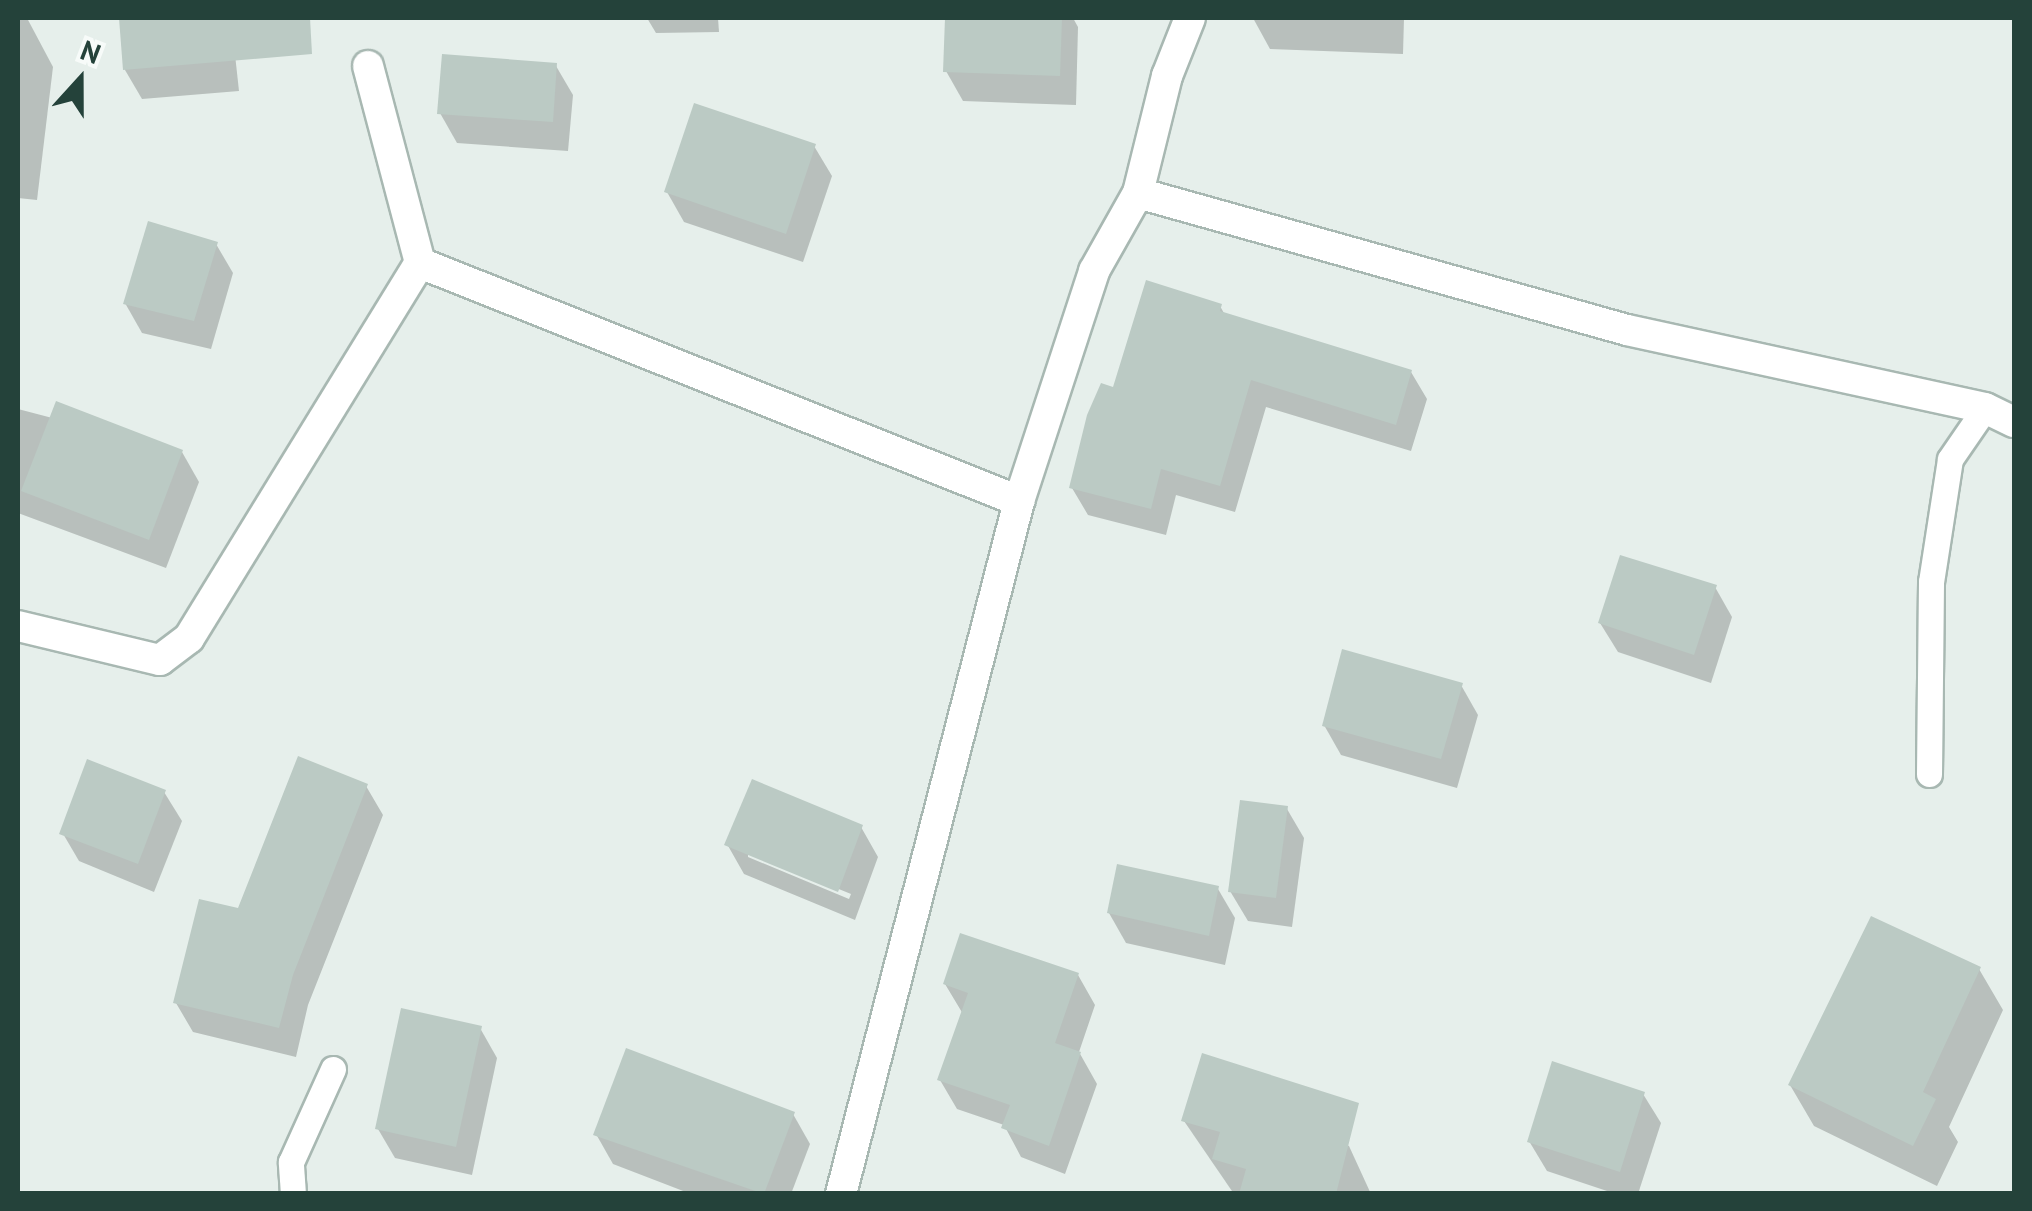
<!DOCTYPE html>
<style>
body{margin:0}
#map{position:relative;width:2032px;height:1211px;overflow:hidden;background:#e6efeb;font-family:"PT Sans",sans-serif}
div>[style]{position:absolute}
.shadow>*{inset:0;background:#0003}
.building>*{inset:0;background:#bbcac4}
.roads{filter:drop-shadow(2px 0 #a8b8b2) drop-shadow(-2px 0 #a8b8b2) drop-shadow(0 2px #a8b8b2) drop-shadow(0 -2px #a8b8b2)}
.service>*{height:25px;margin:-12.5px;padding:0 12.5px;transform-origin:12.5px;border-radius:12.5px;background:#fff}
.minor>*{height:30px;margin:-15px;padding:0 15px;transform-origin:15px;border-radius:15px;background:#fff}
span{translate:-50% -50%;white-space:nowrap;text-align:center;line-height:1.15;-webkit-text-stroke:9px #f7fbf9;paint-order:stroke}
.frame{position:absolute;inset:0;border:20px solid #24423a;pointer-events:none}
.north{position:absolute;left:30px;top:30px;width:100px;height:100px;-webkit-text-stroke:8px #f7fbf9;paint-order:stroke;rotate:21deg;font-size:28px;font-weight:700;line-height:40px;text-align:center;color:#24423a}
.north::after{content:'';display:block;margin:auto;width:35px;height:45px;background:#24423a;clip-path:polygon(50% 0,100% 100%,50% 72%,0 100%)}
</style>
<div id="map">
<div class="shadow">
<div style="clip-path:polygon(18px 18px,27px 18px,53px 67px,37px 200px,18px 198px)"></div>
<div style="clip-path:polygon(122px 18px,231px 18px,239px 91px,142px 99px,125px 70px)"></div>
<div style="clip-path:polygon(647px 18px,718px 18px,719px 32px,656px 33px)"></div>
<div style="clip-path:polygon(947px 18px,1073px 18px,1078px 27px,1076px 105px,963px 101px,946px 71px)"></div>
<div style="clip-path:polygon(1253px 18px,1404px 18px,1403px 54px,1270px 49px)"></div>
<div style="clip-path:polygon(556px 66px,573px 95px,568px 151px,457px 143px,440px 113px)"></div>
<div style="clip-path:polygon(814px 146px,832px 176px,803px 262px,684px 222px,667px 192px)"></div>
<div style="clip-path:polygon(216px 244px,233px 273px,211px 349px,142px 333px,125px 303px)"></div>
<div style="clip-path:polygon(1220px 306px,1225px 315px,1411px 372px,1427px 399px,1411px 451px,1266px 407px,1235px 512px,1176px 495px,1166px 535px,1088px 515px,1072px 488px,1115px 390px)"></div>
<div style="clip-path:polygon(18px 409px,182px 452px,199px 482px,166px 568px,18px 513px)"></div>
<div style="clip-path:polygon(1715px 587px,1732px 617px,1711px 683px,1618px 652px,1600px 623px)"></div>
<div style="clip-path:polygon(1461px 685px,1478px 715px,1457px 788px,1341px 755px,1324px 725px)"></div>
<div style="clip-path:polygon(366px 786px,383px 815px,308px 1005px,296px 1057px,193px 1032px,176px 1003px,239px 911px)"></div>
<div style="clip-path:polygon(164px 792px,182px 821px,154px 892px,79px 861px,62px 832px)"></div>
<div style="clip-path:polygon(1287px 809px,1304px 838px,1292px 927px,1248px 921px,1230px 891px)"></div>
<div style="clip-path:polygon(evenodd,861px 827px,878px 857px,855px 920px,744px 874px,727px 844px,861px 827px,748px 852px,851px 894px,849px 899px,748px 857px,748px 852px)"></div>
<div style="clip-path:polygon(1218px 889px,1235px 918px,1225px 965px,1126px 943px,1109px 913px)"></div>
<div style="clip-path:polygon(1979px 969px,2003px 1010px,1949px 1127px,1958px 1142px,1937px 1186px,1814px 1126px,1790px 1085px)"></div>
<div style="clip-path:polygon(1078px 975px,1095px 1005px,1079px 1052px,1097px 1084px,1065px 1174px,1021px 1157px,1004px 1125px,957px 1109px,940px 1080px,963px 1014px,945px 984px)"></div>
<div style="clip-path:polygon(480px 1028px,497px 1058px,472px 1175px,395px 1158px,378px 1129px)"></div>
<div style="clip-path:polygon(1643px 1094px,1661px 1123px,1638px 1194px,1616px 1194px,1547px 1171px,1529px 1141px)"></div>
<div style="clip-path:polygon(793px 1114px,810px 1144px,791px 1194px,691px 1194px,613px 1164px,596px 1134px)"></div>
<div style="clip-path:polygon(1184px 1121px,1304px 1127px,1349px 1146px,1371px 1194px,1234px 1194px)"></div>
</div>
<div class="building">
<div style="clip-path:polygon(119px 18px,310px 18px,312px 54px,123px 70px)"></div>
<div style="clip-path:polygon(945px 18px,1062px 18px,1060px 76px,943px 72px)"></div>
<div style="clip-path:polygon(442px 54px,557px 63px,553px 122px,437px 114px)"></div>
<div style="clip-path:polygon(694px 103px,816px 144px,786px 234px,664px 192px)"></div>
<div style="clip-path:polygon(148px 221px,218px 242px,194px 321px,123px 304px)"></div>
<div style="clip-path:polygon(1146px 280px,1222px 304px,1220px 311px,1412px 370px,1396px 425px,1251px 380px,1220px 486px,1161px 469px,1151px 509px,1069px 488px,1087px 415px,1101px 383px,1113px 387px)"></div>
<div style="clip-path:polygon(56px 401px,183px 450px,149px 540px,21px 491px)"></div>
<div style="clip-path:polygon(1620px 555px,1717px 585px,1694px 655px,1598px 623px)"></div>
<div style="clip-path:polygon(1342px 649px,1463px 683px,1441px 759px,1322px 726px)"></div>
<div style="clip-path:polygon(298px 756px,368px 784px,293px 975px,279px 1028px,173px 1003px,199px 899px,238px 908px)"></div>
<div style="clip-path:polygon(87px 759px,166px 790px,138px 864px,59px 834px)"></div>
<div style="clip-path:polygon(752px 779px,863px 825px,838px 892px,724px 845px)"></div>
<div style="clip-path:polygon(1240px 800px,1288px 806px,1276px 898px,1228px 892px)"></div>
<div style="clip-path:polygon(1117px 864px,1219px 886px,1209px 936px,1107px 913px)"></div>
<div style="clip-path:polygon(1871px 916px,1981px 967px,1923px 1092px,1936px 1099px,1913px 1146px,1788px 1085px)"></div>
<div style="clip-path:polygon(960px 933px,1079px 973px,1055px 1043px,1081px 1052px,1049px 1146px,1001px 1128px,1010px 1105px,937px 1080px,968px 993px,943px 984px)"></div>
<div style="clip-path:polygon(401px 1008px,482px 1026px,456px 1147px,375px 1129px)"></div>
<div style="clip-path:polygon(626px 1048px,795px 1112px,764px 1194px,593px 1135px)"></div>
<div style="clip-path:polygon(1202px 1053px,1359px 1103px,1336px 1194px,1239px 1194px,1246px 1169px,1212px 1159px,1220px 1132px,1181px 1121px)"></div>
<div style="clip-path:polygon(1552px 1061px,1645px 1092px,1620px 1172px,1527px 1142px)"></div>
</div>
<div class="roads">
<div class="service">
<div style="left:1929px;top:774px;width:192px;rotate:-89.4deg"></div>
<div style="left:1931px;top:582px;width:124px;rotate:-81.2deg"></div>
<div style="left:1950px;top:459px;width:62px;rotate:-55.5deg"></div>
<div style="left:293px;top:1194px;width:32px;rotate:-94deg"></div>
<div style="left:291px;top:1162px;width:102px;rotate:-65.7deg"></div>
</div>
<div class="minor">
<div style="left:368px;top:66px;width:204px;rotate:75.2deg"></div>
<div style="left:1138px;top:193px;width:508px;rotate:15.65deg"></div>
<div style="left:1627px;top:330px;width:366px;rotate:12.3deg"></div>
<div style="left:1985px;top:408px;width:32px;rotate:26deg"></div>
<div style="left:18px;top:626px;width:146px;rotate:13.5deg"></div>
<div style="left:160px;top:660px;width:36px;rotate:-37deg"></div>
<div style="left:189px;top:638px;width:440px;rotate:-58.4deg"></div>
<div style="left:420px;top:263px;width:645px;rotate:21.67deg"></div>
<div style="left:841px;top:1194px;width:715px;rotate:-75.59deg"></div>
<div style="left:1019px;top:501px;width:242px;rotate:-71.9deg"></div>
<div style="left:1094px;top:271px;width:90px;rotate:-60.6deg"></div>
<div style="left:1138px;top:193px;width:121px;rotate:-76.1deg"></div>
<div style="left:1167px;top:76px;width:62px;rotate:-68.4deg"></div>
</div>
</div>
<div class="frame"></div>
<div class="north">N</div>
</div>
